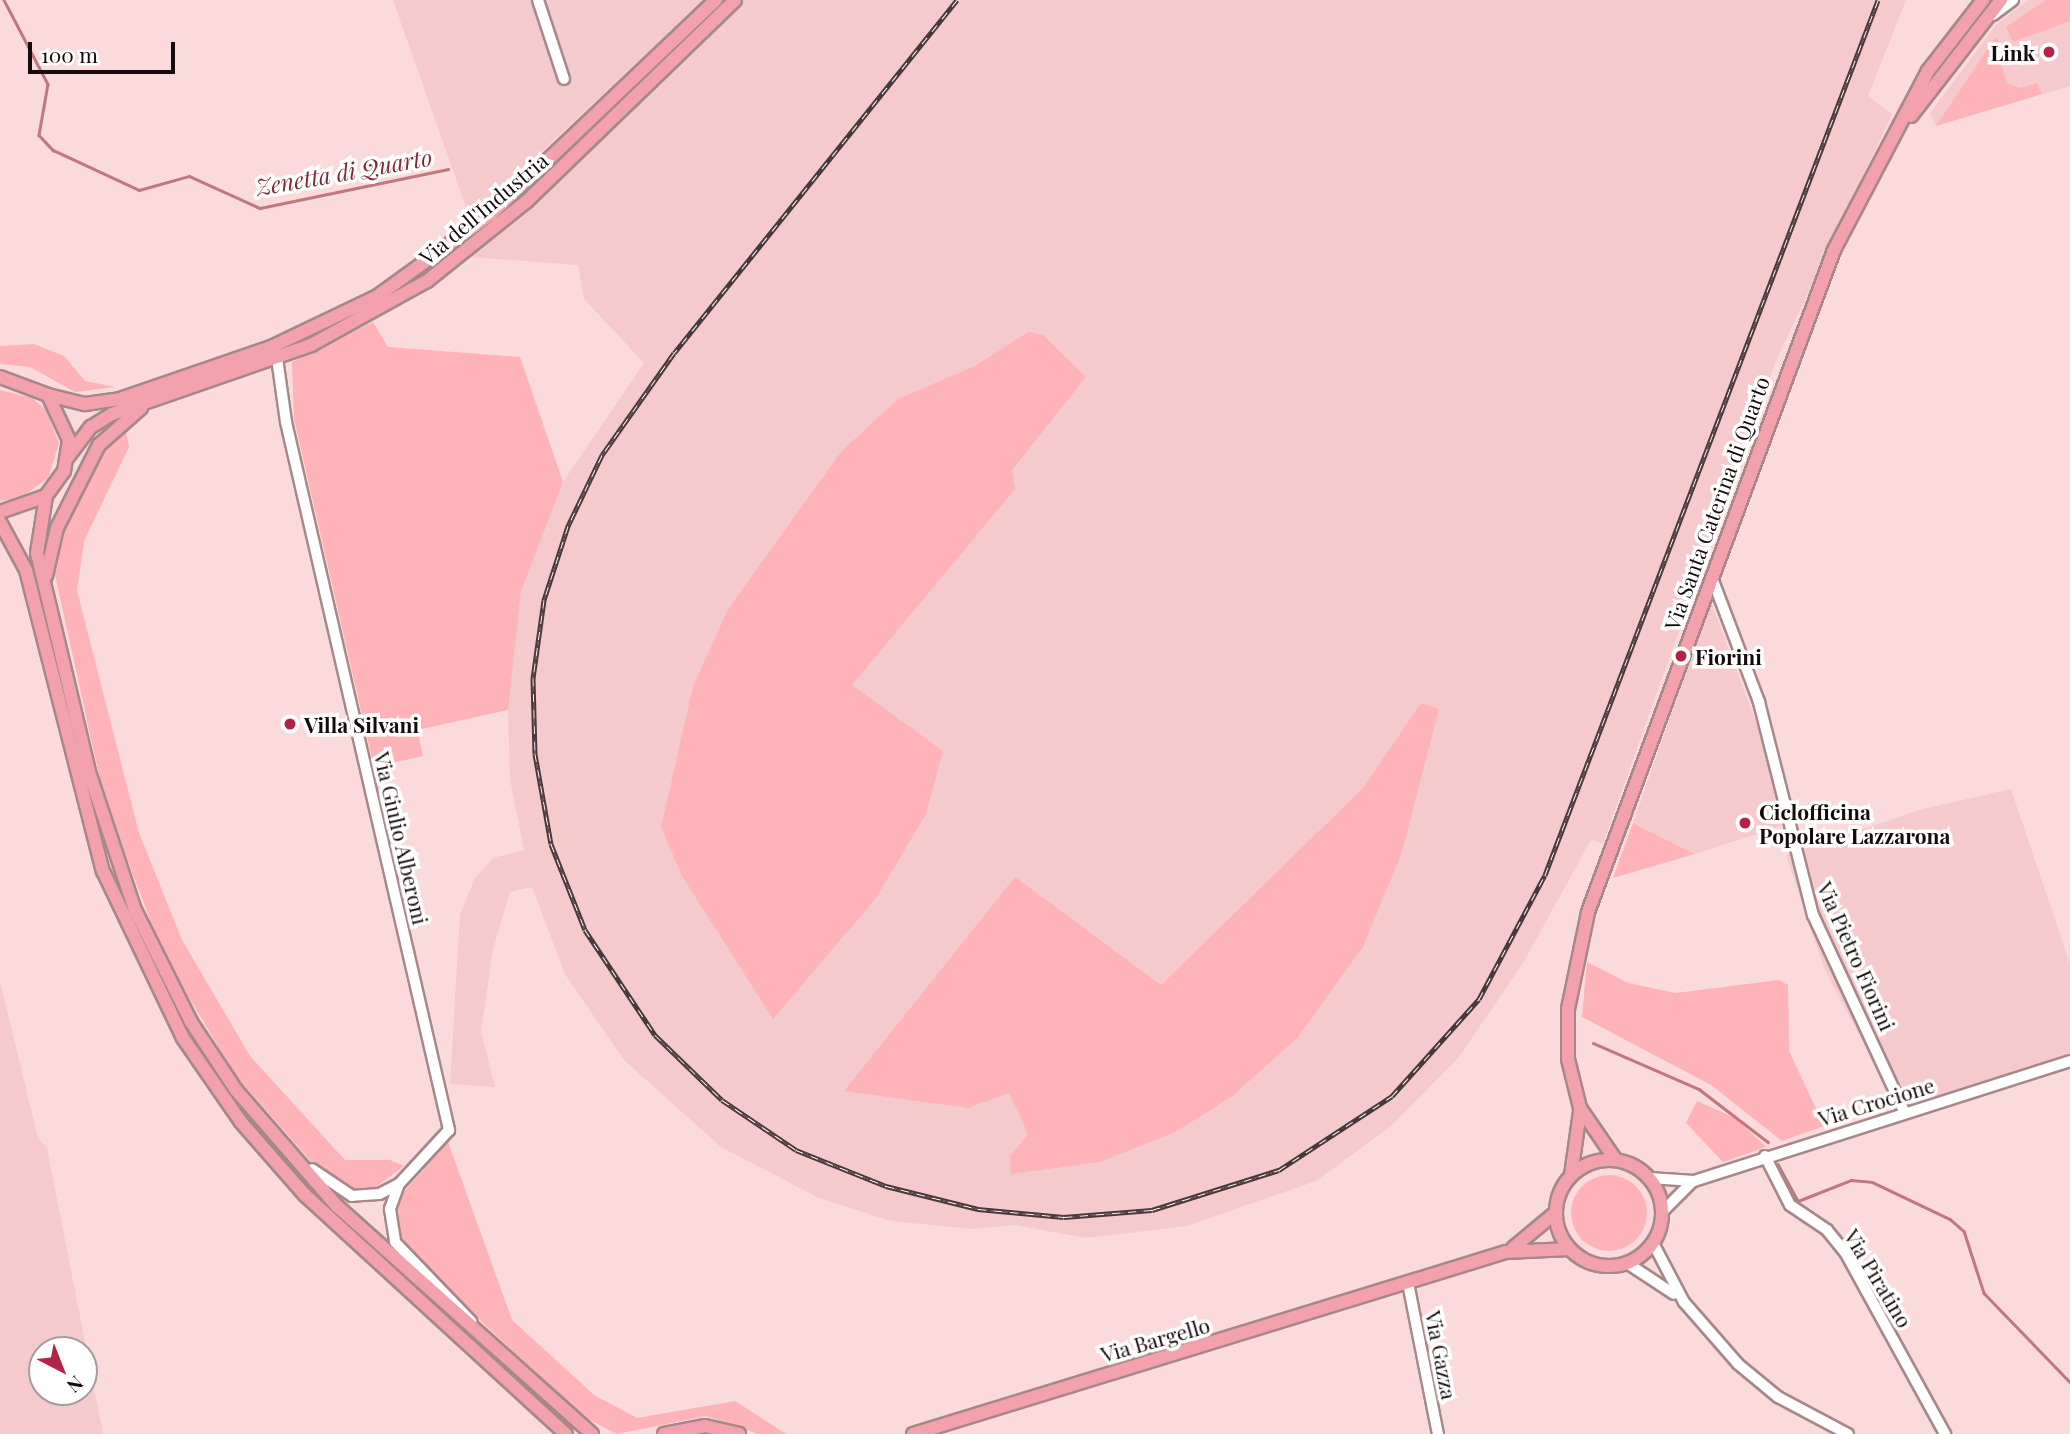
<!DOCTYPE html>
<style>
body{margin:0}
#map{position:relative;width:2070px;height:1434px;overflow:hidden;background:#fbdadb;font-family:"Playfair Display",serif}
div>[style]{position:absolute}
.built>*{inset:0;background:#f4cacd}
.green>*{inset:0;background:#feb3b9}
.round{border-radius:50%}
.stream>*{height:2.5px;margin:-1.25px;padding:0 1.25px;transform-origin:1.25px;border-radius:1.25px;background:#be787e}
.roads{filter:drop-shadow(2px 0 #a6888a) drop-shadow(-2px 0 #a6888a) drop-shadow(0 2px #a6888a) drop-shadow(0 -2px #a6888a)}
.minor>*{height:10px;margin:-5px;padding:0 5px;transform-origin:5px;border-radius:5px;background:#fff}
.major>*{height:12px;margin:-6px;padding:0 6px;transform-origin:6px;border-radius:6px;background:#f3a2ad}
.major>.ring{margin:-6px;padding:0;box-sizing:content-box;background:none;border:12px solid #f3a2ad;border-radius:50%}
.rail>*{height:5px;margin-top:-2.5px;transform-origin:0;background:repeating-linear-gradient(90deg,#fff 0 8px,#49393a 0 16px);box-sizing:border-box;border-block:2px solid #49393a}
.dots>*{width:19px;height:19px;translate:-50% -50%;box-sizing:border-box;border:4px solid #fff;border-radius:50%}
span{translate:-50% -50%;white-space:nowrap;text-align:center;line-height:1.15;-webkit-text-stroke:7px #fff;paint-order:stroke}
.poi-label{font-size:21px;color:#160b0c;font-weight:700}
.right{translate:-100% -50%;text-align:right}
.left{translate:0 -50%;text-align:left}
.street-label{font-size:21px;color:#160b0c}
.water-label{font-size:23px;color:#7f2938;font-style:italic}
.north{position:absolute;left:28px;top:1336px;width:70px;height:70px;box-sizing:border-box;background:#fff;border:2px solid #a29d9e;border-radius:50%;rotate:138deg;font-size:19px;font-weight:700;line-height:28px;text-align:center;color:#160b0c}
.north::after{content:'';display:block;margin:auto;width:24px;height:32px;background:#b42245;clip-path:polygon(50% 0,100% 100%,50% 72%,0 100%)}
.scale{position:absolute;left:28px;top:42px;width:147px;height:32px;box-sizing:border-box;border:4px solid #160b0c;border-top:0;padding-left:9px;font-size:21px;line-height:24px;white-space:nowrap;color:#160b0c;-webkit-text-stroke:5px #fff;paint-order:stroke}
</style>
<div id="map">
<div class="built">
<div style="clip-path:polygon(393px 0,703px 0,470px 219px)"></div>
<div style="clip-path:polygon(745px 0,1906px 0,1868px 96px,1892px 114px,1775px 363px,1603px 843px,1591px 840px,1523px 963px,1459px 1057px,1391px 1126px,1316px 1181px,1187px 1226px,1086px 1238px,1015px 1225px,972px 1229px,891px 1221px,819px 1198px,721px 1147px,624px 1060px,565px 974px,532px 887px,510px 892px,493px 949px,481px 1031px,495px 1087px,450px 1084px,460px 914px,475px 878px,493px 858px,524px 850px,510px 779px,508px 710px,521px 592px,563px 482px,644px 363px,584px 299px,578px 265px,471px 257px)"></div>
<div style="clip-path:polygon(2028px 0,2070px 0,2070px 86px,1936px 126px,1930px 113px,1996px 25px)"></div>
<div style="clip-path:polygon(1711px 602px,1769px 757px,1781px 826px,1695px 854px,1633px 823px)"></div>
<div style="clip-path:polygon(2011px 789px,2070px 964px,2070px 1068px,1904px 1121px,1824px 968px,1786px 855px,1923px 809px)"></div>
<div style="clip-path:polygon(evenodd,0 981px,38px 1138px,47px 1148px,103px 1434px,0 1434px,0 981px,42px 1350px,84px 1350px,84px 1392px,42px 1392px,42px 1350px)"></div>
</div>
<div class="green">
<div style="clip-path:polygon(2046px 0,2070px 0,2070px 21px,2013px 42px,2006px 27px)"></div>
<div style="clip-path:polygon(1995px 38px,2007px 47px,2000px 60px,2007px 83px,2020px 88px,2037px 83px,2042px 94px,1936px 126px)"></div>
<div style="clip-path:polygon(373px 322px,388px 347px,520px 357px,563px 482px,521px 592px,508px 710px,417px 730px,423px 756px,374px 767px,294px 419px,292px 362px)"></div>
<div style="clip-path:polygon(1028px 332px,1043px 335px,1086px 377px,1012px 470px,1015px 489px,852px 685px,943px 751px,926px 814px,876px 898px,773px 1019px,682px 876px,661px 827px,693px 687px,728px 609px,841px 452px,898px 399px,975px 366px)"></div>
<div style="clip-path:polygon(34px 344px,64px 356px,85px 381px,115px 387px,75px 392px,30px 367px,0 364px,0 346px)"></div>
<div style="clip-path:polygon(0 390px,32px 398px,46px 410px,59px 443px,48px 478px,19px 499px,0 501px)"></div>
<div style="clip-path:polygon(125px 426px,129px 447px,84px 541px,77px 591px,139px 833px,182px 940px,250px 1056px,345px 1160px,390px 1160px,404px 1166px,373px 1189px,347px 1189px,324px 1176px,236px 1076px,163px 954px,104px 798px,52px 561px,97px 455px)"></div>
<div style="clip-path:polygon(1421px 703px,1439px 709px,1402px 852px,1363px 947px,1297px 1038px,1230px 1098px,1175px 1132px,1100px 1162px,1011px 1174px,1010px 1157px,1028px 1134px,1009px 1093px,968px 1108px,844px 1091px,1015px 877px,1161px 985px,1363px 788px)"></div>
<div style="clip-path:polygon(1633px 823px,1695px 854px,1613px 878px)"></div>
<div style="clip-path:polygon(1587px 962px,1628px 983px,1676px 993px,1779px 980px,1788px 985px,1789px 1051px,1824px 1126px,1782px 1141px,1711px 1085px,1582px 1017px)"></div>
<div style="clip-path:polygon(1697px 1101px,1735px 1118px,1766px 1147px,1723px 1162px,1686px 1123px)"></div>
<div style="clip-path:polygon(448px 1142px,512px 1320px,594px 1395px,637px 1418px,735px 1401px,786px 1434px,758px 1434px,706px 1416px,617px 1434px,580px 1415px,399px 1243px,394px 1218px,400px 1196px)"></div>
<div class="round" style="left:1571px;top:1175px;width:76px;height:76px"></div>
</div>
<div class="stream">
<div style="left:4px;top:0;width:95px;rotate:62.4deg"></div>
<div style="left:48px;top:84px;width:52px;rotate:100deg"></div>
<div style="left:39px;top:135px;width:21px;rotate:47deg"></div>
<div style="left:53px;top:150px;width:95px;rotate:24.9deg"></div>
<div style="left:139px;top:190px;width:52px;rotate:-15.6deg"></div>
<div style="left:189px;top:176px;width:78px;rotate:24.3deg"></div>
<div style="left:260px;top:208px;width:192px;rotate:-11.7deg"></div>
<div style="left:1593px;top:1043px;width:116px;rotate:23.5deg"></div>
<div style="left:1699px;top:1089px;width:87px;rotate:37.5deg"></div>
<div style="left:1778px;top:1164px;width:42px;rotate:61.6deg"></div>
<div style="left:1798px;top:1201px;width:57px;rotate:-21.6deg"></div>
<div style="left:1851px;top:1180px;width:21px;rotate:5deg"></div>
<div style="left:1872px;top:1182px;width:86px;rotate:25.4deg"></div>
<div style="left:1950px;top:1219px;width:18px;rotate:41deg"></div>
<div style="left:1964px;top:1231px;width:65px;rotate:72.1deg"></div>
<div style="left:1984px;top:1293px;width:124px;rotate:46deg"></div>
</div>
<div class="roads">
<div class="minor">
<div style="left:538px;top:0;width:83px;rotate:71.8deg"></div>
<div style="left:1993px;top:15px;width:25px;rotate:-37deg"></div>
<div style="left:277px;top:358px;width:65px;rotate:82deg"></div>
<div style="left:286px;top:422px;width:727px;rotate:77.03deg"></div>
<div style="left:449px;top:1130px;width:74px;rotate:132.8deg"></div>
<div style="left:399px;top:1184px;width:22px;rotate:153deg"></div>
<div style="left:379px;top:1194px;width:27px;rotate:176deg"></div>
<div style="left:352px;top:1196px;width:48px;rotate:-146deg"></div>
<div style="left:1712px;top:578px;width:133px;rotate:69.2deg"></div>
<div style="left:1759px;top:702px;width:220px;rotate:75.8deg"></div>
<div style="left:1813px;top:915px;width:218px;rotate:65.1deg"></div>
<div style="left:1765px;top:1156px;width:55px;rotate:63deg"></div>
<div style="left:1790px;top:1205px;width:45px;rotate:34deg"></div>
<div style="left:1827px;top:1230px;width:28px;rotate:51deg"></div>
<div style="left:1845px;top:1252px;width:208px;rotate:61.2deg"></div>
<div style="left:1650px;top:1178px;width:44px;rotate:3.9deg"></div>
<div style="left:1694px;top:1181px;width:395px;rotate:-17.7deg"></div>
<div style="left:399px;top:1184px;width:27px;rotate:110deg"></div>
<div style="left:390px;top:1209px;width:33px;rotate:81deg"></div>
<div style="left:395px;top:1242px;width:110px;rotate:46.1deg"></div>
<div style="left:1663px;top:1211px;width:40px;rotate:-45deg"></div>
<div style="left:1653px;top:1243px;width:67px;rotate:62.3deg"></div>
<div style="left:1684px;top:1302px;width:82px;rotate:48.9deg"></div>
<div style="left:1738px;top:1364px;width:52px;rotate:39.5deg"></div>
<div style="left:1778px;top:1397px;width:79px;rotate:27.9deg"></div>
<div style="left:1627px;top:1263px;width:56px;rotate:33.4deg"></div>
<div style="left:1408px;top:1283px;width:154px;rotate:78.8deg"></div>
</div>
<div class="major">
<div style="left:1911px;top:116px;width:147px;rotate:-52.2deg"></div>
<div style="left:0;top:377px;width:51px;rotate:20.6deg"></div>
<div style="left:48px;top:395px;width:50px;rotate:65deg"></div>
<div style="left:69px;top:440px;width:31px;rotate:99deg"></div>
<div style="left:64px;top:471px;width:31px;rotate:126deg"></div>
<div style="left:46px;top:496px;width:49px;rotate:160.8deg"></div>
<div style="left:48px;top:395px;width:38px;rotate:14deg"></div>
<div style="left:85px;top:404px;width:35px;rotate:-8deg"></div>
<div style="left:120px;top:399px;width:160px;rotate:-19deg"></div>
<div style="left:271px;top:347px;width:116px;rotate:-25.5deg"></div>
<div style="left:376px;top:297px;width:142px;rotate:-35.8deg"></div>
<div style="left:491px;top:214px;width:311px;rotate:-43.6deg"></div>
<div style="left:68px;top:457px;width:38px;rotate:-53deg"></div>
<div style="left:91px;top:427px;width:25px;rotate:-32deg"></div>
<div style="left:112px;top:414px;width:211px;rotate:-19.1deg"></div>
<div style="left:311px;top:345px;width:132px;rotate:-28.9deg"></div>
<div style="left:427px;top:281px;width:128px;rotate:-38.7deg"></div>
<div style="left:527px;top:201px;width:289px;rotate:-44deg"></div>
<div style="left:46px;top:496px;width:58px;rotate:99deg"></div>
<div style="left:37px;top:553px;width:225px;rotate:76.6deg"></div>
<div style="left:89px;top:772px;width:145px;rotate:71.6deg"></div>
<div style="left:135px;top:910px;width:125px;rotate:63.4deg"></div>
<div style="left:191px;top:1022px;width:82px;rotate:56.5deg"></div>
<div style="left:236px;top:1090px;width:154px;rotate:49deg"></div>
<div style="left:337px;top:1206px;width:342px;rotate:41.8deg"></div>
<div style="left:0;top:522px;width:55px;rotate:61.6deg"></div>
<div style="left:26px;top:570px;width:311px;rotate:75.7deg"></div>
<div style="left:103px;top:871px;width:185px;rotate:64.4deg"></div>
<div style="left:183px;top:1038px;width:102px;rotate:55.4deg"></div>
<div style="left:241px;top:1122px;width:97px;rotate:48.8deg"></div>
<div style="left:305px;top:1195px;width:354px;rotate:42.5deg"></div>
<div style="left:46px;top:576px;width:49px;rotate:-77.1deg"></div>
<div style="left:57px;top:528px;width:93px;rotate:-63.2deg"></div>
<div style="left:99px;top:445px;width:56px;rotate:-41.4deg"></div>
<div style="left:1615px;top:1159px;width:62px;rotate:-124.5deg"></div>
<div style="left:1580px;top:1108px;width:50px;rotate:-103.8deg"></div>
<div style="left:1568px;top:1059px;width:50px;rotate:-90deg"></div>
<div style="left:1568px;top:1009px;width:99px;rotate:-78.3deg"></div>
<div style="left:1588px;top:912px;width:706px;rotate:-69.61deg"></div>
<div style="left:1834px;top:250px;width:202px;rotate:-62.3deg"></div>
<div style="left:1928px;top:71px;width:90px;rotate:-52.2deg"></div>
<div class="ring" style="left:1556px;top:1160px;width:94px;height:94px"></div>
<div style="left:1571px;top:1175px;width:64px;rotate:-81.9deg"></div>
<div style="left:1513px;top:1248px;width:55px;rotate:-39.8deg"></div>
<div style="left:664px;top:1434px;width:42px;rotate:-11deg"></div>
<div style="left:705px;top:1426px;width:35px;rotate:13deg"></div>
<div style="left:913px;top:1434px;width:620px;rotate:-17.06deg"></div>
<div style="left:1506px;top:1252px;width:63px;rotate:-2.7deg"></div>
</div>
</div>
<div class="rail">
<div style="left:957px;top:0;width:452px;rotate:128.7deg"></div>
<div style="left:674px;top:353px;width:125px;rotate:125.2deg"></div>
<div style="left:602px;top:455px;width:79px;rotate:115.6deg"></div>
<div style="left:568px;top:526px;width:78px;rotate:108deg"></div>
<div style="left:544px;top:600px;width:79px;rotate:98deg"></div>
<div style="left:533px;top:678px;width:76px;rotate:88.5deg"></div>
<div style="left:535px;top:754px;width:91px;rotate:79.9deg"></div>
<div style="left:551px;top:844px;width:92px;rotate:68.4deg"></div>
<div style="left:585px;top:930px;width:126px;rotate:56.3deg"></div>
<div style="left:655px;top:1035px;width:93px;rotate:44.1deg"></div>
<div style="left:722px;top:1100px;width:89px;rotate:34deg"></div>
<div style="left:796px;top:1150px;width:97px;rotate:21.8deg"></div>
<div style="left:886px;top:1186px;width:95px;rotate:14deg"></div>
<div style="left:978px;top:1209px;width:86px;rotate:5.3deg"></div>
<div style="left:1064px;top:1217px;width:88px;rotate:-4.5deg"></div>
<div style="left:1152px;top:1210px;width:133px;rotate:-17.5deg"></div>
<div style="left:1279px;top:1170px;width:135px;rotate:-33.2deg"></div>
<div style="left:1392px;top:1096px;width:130px;rotate:-48.1deg"></div>
<div style="left:1479px;top:999px;width:140px;rotate:-62deg"></div>
<div style="left:1545px;top:875px;width:936px;rotate:-69.16deg"></div>
</div>
<div class="dots">
<div style="left:2049px;top:52px;background:#b42245"></div>
<div style="left:1681px;top:656px;background:#b42245"></div>
<div style="left:290px;top:724px;background:#b42245"></div>
<div style="left:1745px;top:823px;background:#b42245"></div>
</div>
<div class="poi-label">
<span class="right" style="left:2035px;top:52px">Link</span>
<span class="left" style="left:1695px;top:656px">Fiorini</span>
<span class="left" style="left:304px;top:724px">Villa Silvani</span>
<span class="left" style="left:1759px;top:823px">Ciclofficina<br>Popolare Lazzarona</span>
</div>
<div class="street-label">
<span style="left:483px;top:208px;rotate:-40deg">Via dell'Industria</span>
<span style="left:1716px;top:503px;rotate:-70deg">Via Santa Caterina di Quarto</span>
<span style="left:402px;top:838px;rotate:77deg">Via Giulio Alberoni</span>
<span style="left:1857px;top:956px;rotate:66deg">Via Pietro Fiorini</span>
<span style="left:1876px;top:1101px;rotate:-17deg">Via Crocione</span>
<span style="left:1879px;top:1278px;rotate:59deg">Via Piratino</span>
<span style="left:1155px;top:1339px;rotate:-16deg">Via Bargello</span>
<span style="left:1442px;top:1355px;rotate:79deg">Via Gazza</span>
</div>
<div class="water-label">
<span style="left:344px;top:172px;rotate:-10deg">Zenetta di Quarto</span>
</div>
<div class="north">N</div>
<div class="scale">100 m</div>
</div>
